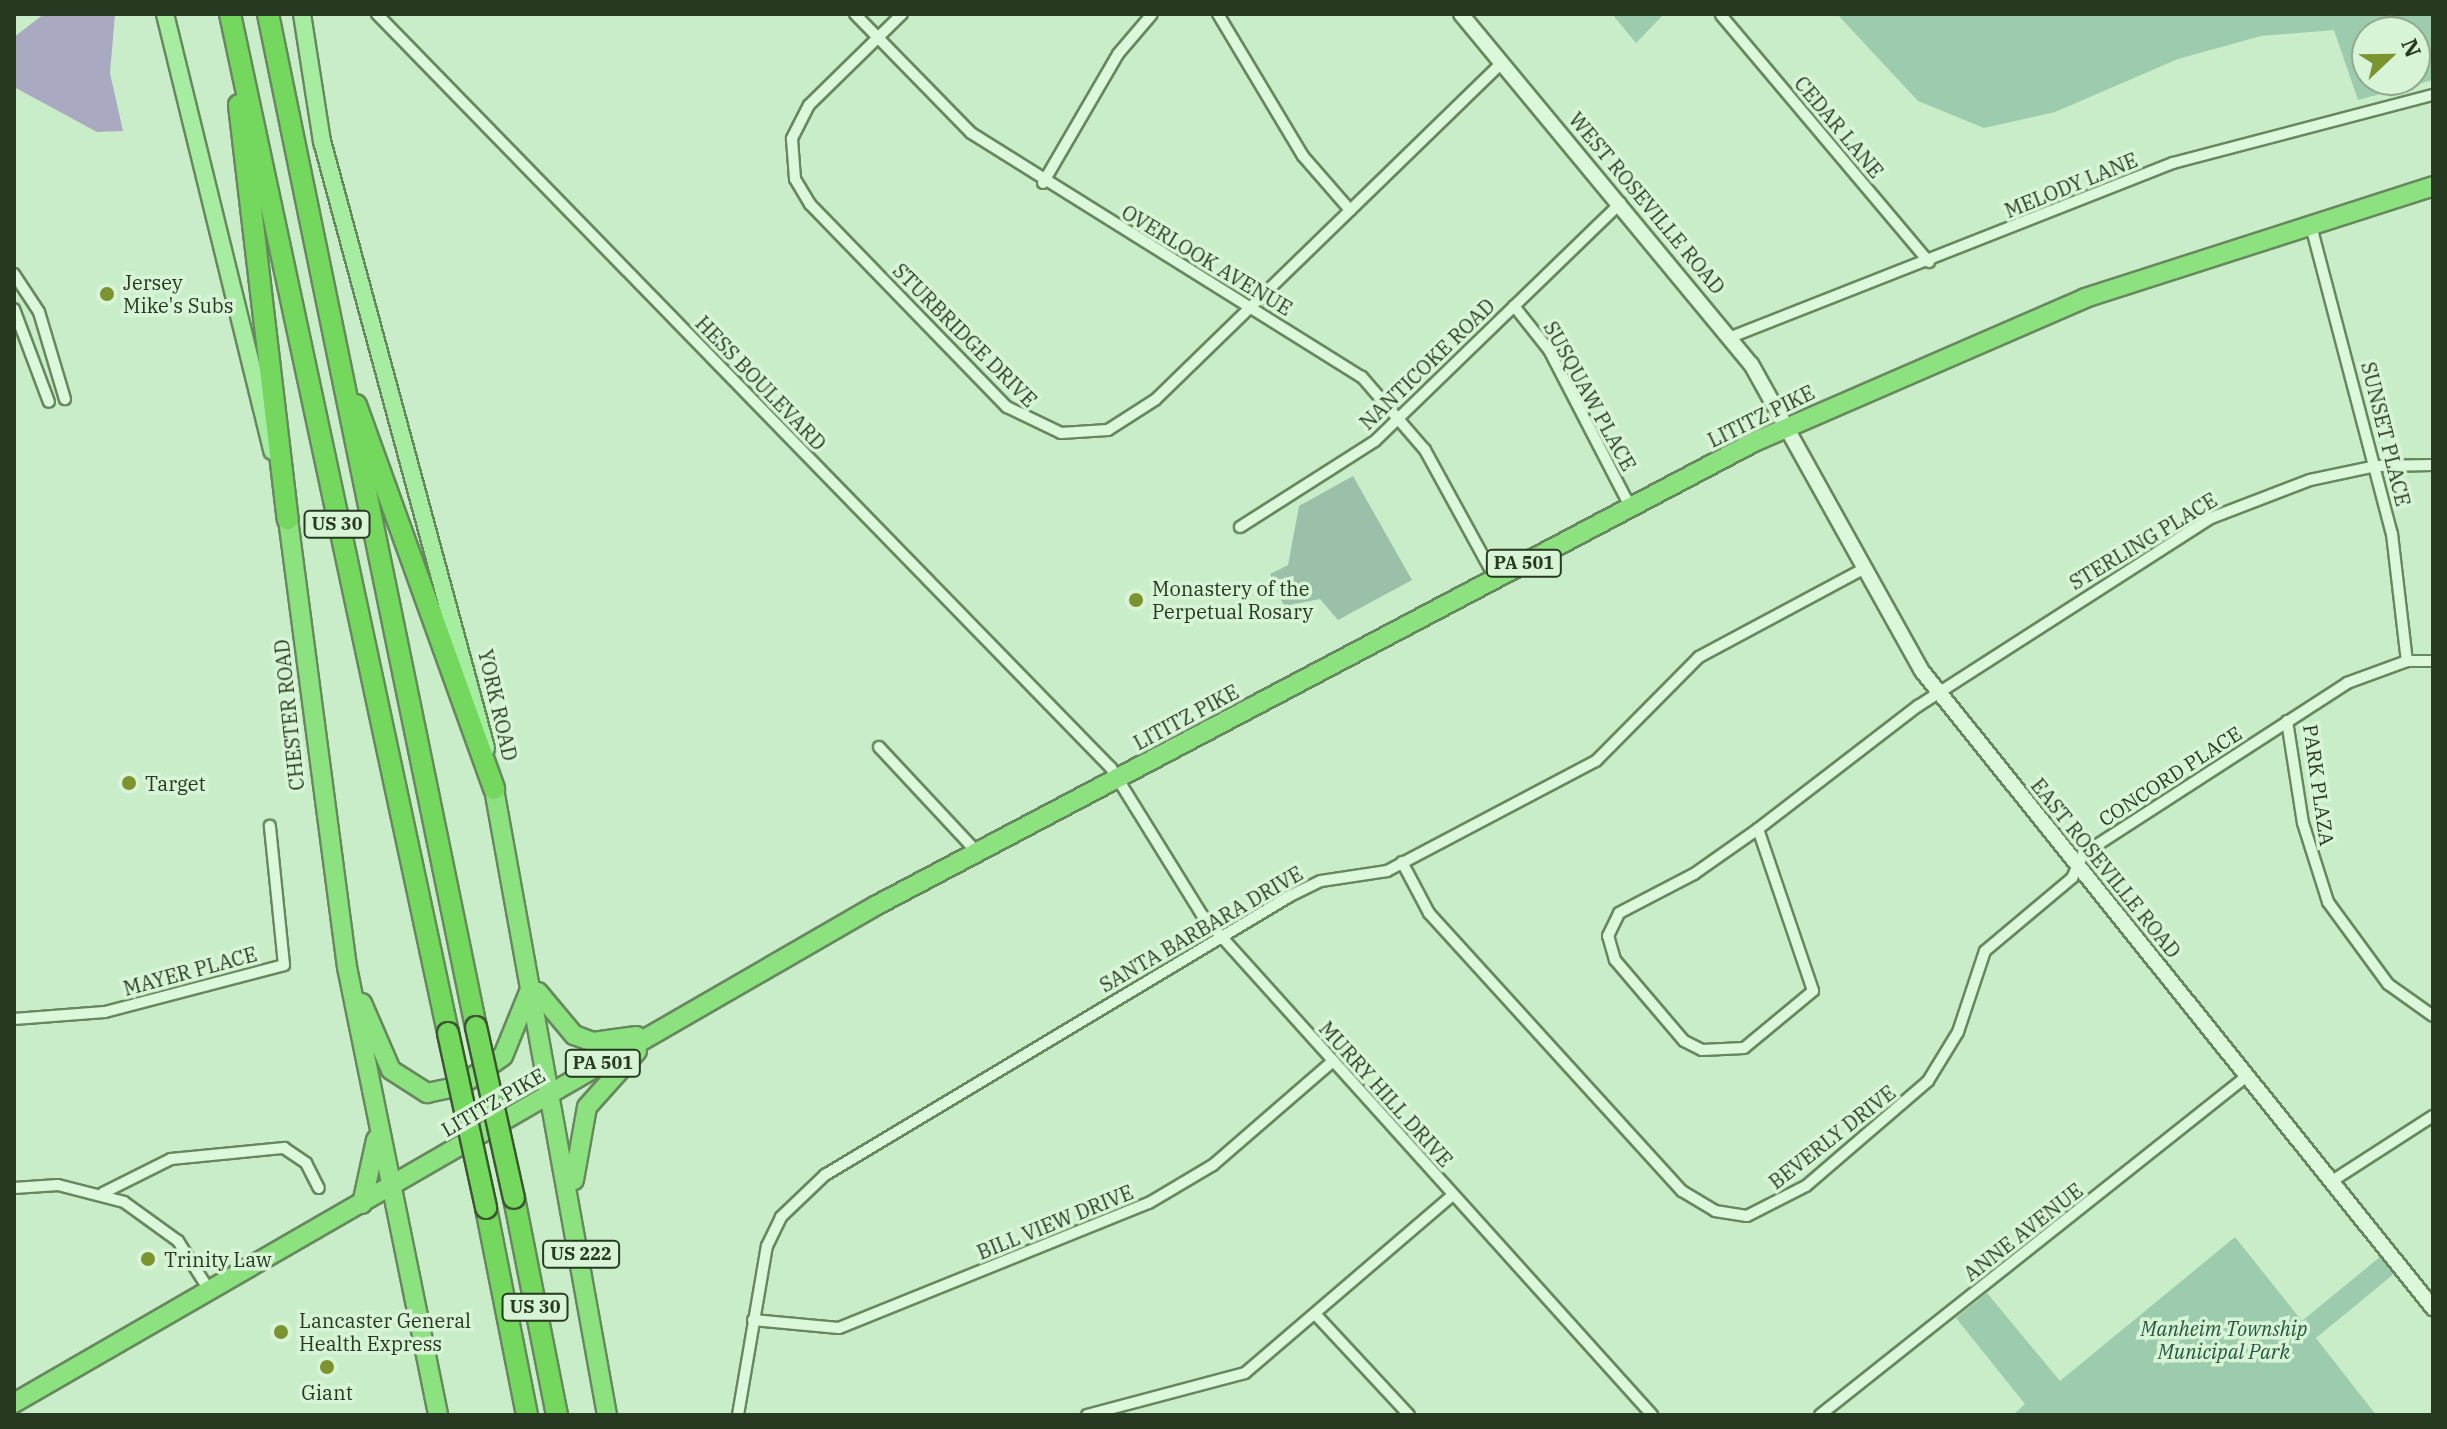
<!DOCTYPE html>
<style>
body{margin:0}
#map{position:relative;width:2447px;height:1429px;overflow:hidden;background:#c9edc8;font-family:"IBM Plex Serif",serif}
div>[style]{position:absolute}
.green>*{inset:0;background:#9ccbad}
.cemetery>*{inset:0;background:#9ac0a9}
.water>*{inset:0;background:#a9aac1}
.roads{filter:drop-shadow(2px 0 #67885e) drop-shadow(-2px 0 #67885e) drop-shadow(0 2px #67885e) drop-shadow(0 -2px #67885e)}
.minor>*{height:10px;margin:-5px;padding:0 5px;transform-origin:5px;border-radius:5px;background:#dcf8db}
.tertiary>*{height:14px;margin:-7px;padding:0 7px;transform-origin:7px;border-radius:7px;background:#dcf8db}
.primary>*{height:16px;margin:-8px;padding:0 8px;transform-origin:8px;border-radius:8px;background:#a6eda2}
.trunk>*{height:18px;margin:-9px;padding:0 9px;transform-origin:9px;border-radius:9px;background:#8de280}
.motorway>*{height:20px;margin:-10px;padding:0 10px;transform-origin:10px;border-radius:10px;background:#74d75e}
.bridges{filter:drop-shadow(2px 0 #3c5631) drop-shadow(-2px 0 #3c5631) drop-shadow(0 2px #3c5631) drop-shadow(0 -2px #3c5631)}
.motorway-bridge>*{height:20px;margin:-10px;padding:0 10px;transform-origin:10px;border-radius:10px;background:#74d75e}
.dots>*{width:22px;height:22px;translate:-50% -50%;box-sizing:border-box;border:4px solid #d8f4d7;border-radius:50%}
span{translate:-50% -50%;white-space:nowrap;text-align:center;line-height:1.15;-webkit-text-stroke:7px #d8f4d7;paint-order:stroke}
.shield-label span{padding:2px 6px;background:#d8f4d7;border:2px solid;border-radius:6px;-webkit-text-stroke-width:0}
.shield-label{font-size:18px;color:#273921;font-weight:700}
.street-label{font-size:20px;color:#273921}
.poi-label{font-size:20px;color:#273921}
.left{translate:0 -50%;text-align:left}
.park-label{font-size:20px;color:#28553f;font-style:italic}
.frame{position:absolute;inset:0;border:16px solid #273921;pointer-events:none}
.north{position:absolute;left:2351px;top:16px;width:80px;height:80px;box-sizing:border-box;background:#d8f4d7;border:2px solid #91a98e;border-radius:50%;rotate:68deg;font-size:22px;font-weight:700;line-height:32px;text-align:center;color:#273921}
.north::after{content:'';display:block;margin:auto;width:28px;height:36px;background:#7b9430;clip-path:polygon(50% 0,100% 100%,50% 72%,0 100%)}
</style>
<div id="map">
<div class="green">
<div style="clip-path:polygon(1612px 14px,1664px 14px,1636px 43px)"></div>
<div style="clip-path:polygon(evenodd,1837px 14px,2433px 14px,2433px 80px,2358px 100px,2334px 30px,2261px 36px,2178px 59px,2055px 112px,1984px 128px,1918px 101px,1837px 14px,2415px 32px,2415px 80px,2367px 80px,2367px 32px,2415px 32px)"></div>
<div style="clip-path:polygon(2235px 1237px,2302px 1321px,2381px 1256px,2395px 1273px,2316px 1338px,2376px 1415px,2013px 1415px,2025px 1404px,1956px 1318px,1987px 1293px,2060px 1381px)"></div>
</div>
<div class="cemetery">
<div style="clip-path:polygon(1353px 476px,1412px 580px,1338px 620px,1320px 599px,1284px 606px,1270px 574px,1288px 565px,1299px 506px)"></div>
</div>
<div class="water">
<div style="clip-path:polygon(44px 14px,115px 14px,110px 73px,123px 131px,97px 132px,14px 87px,14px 37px)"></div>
</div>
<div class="roads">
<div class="minor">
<div style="left:377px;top:14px;width:1052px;rotate:45.77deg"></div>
<div style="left:1111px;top:768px;width:173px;rotate:58.2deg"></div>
<div style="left:1202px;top:915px;width:673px;rotate:48.01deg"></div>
<div style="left:855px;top:14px;width:166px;rotate:45.7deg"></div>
<div style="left:971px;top:133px;width:461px;rotate:32deg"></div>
<div style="left:1362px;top:377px;width:96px;rotate:49.2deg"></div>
<div style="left:1425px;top:450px;width:146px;rotate:61.3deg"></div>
<div style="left:902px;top:14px;width:130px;rotate:135.6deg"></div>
<div style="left:809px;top:105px;width:38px;rotate:117deg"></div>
<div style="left:792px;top:139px;width:40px;rotate:85.7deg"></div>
<div style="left:795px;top:179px;width:29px;rotate:59deg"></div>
<div style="left:810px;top:204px;width:283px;rotate:45.9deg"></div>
<div style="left:1007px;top:407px;width:60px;rotate:25.7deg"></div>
<div style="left:1061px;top:433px;width:47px;rotate:-3.7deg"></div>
<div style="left:1108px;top:430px;width:56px;rotate:-32.6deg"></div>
<div style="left:1155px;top:400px;width:484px;rotate:-44.2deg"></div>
<div style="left:1218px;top:14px;width:165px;rotate:59.1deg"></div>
<div style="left:1303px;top:156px;width:72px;rotate:49deg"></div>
<div style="left:1721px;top:15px;width:323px;rotate:49.9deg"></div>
<div style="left:1043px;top:183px;width:149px;rotate:-59.8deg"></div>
<div style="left:1118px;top:54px;width:52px;rotate:-49.6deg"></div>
<div style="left:2310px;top:222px;width:323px;rotate:75.3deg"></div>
<div style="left:2392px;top:534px;width:128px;rotate:83.3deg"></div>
<div style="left:14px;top:274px;width:45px;rotate:56.7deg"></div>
<div style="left:39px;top:312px;width:91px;rotate:73.4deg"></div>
<div style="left:1514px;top:306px;width:56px;rotate:51.5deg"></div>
<div style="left:1549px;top:350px;width:178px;rotate:62.6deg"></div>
<div style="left:14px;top:309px;width:99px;rotate:69.4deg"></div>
<div style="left:1731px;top:337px;width:475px;rotate:-21.5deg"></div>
<div style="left:2173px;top:163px;width:269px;rotate:-14.7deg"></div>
<div style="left:1240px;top:527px;width:160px;rotate:-32.5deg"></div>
<div style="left:1375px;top:441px;width:342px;rotate:-44.1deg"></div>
<div style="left:2287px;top:721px;width:103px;rotate:81.1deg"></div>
<div style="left:2303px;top:823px;width:83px;rotate:72.4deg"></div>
<div style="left:2328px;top:902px;width:102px;rotate:53.8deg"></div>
<div style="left:2388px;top:984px;width:55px;rotate:35.4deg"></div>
<div style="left:879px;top:747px;width:144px;rotate:47deg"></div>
<div style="left:1758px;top:829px;width:202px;rotate:-37.6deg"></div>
<div style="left:1918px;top:706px;width:348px;rotate:-32.7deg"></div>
<div style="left:2211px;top:518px;width:106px;rotate:-21deg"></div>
<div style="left:2310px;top:480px;width:67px;rotate:-12deg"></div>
<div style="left:2376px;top:466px;width:57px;rotate:-1deg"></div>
<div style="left:1758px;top:829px;width:171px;rotate:71.2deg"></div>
<div style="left:1813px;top:991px;width:89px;rotate:140.4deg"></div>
<div style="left:1744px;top:1048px;width:42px;rotate:177.3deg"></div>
<div style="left:1702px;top:1050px;width:20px;rotate:-153deg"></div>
<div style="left:1684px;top:1041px;width:106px;rotate:-130.4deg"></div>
<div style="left:1615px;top:960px;width:25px;rotate:-106deg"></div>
<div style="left:1608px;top:936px;width:25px;rotate:-64deg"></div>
<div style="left:1619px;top:913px;width:85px;rotate:-27.5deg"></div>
<div style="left:1694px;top:874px;width:78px;rotate:-35.1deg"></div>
<div style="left:1402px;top:862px;width:58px;rotate:62.1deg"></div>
<div style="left:1429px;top:913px;width:376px;rotate:47.7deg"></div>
<div style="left:1682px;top:1191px;width:39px;rotate:31deg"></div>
<div style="left:1715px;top:1211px;width:32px;rotate:9deg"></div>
<div style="left:1747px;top:1216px;width:66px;rotate:-27deg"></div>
<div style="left:1806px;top:1186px;width:161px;rotate:-40.7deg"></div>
<div style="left:1928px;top:1081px;width:57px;rotate:-58.5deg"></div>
<div style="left:1958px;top:1032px;width:85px;rotate:-71.6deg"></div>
<div style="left:1985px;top:951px;width:114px;rotate:-40deg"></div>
<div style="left:2072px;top:878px;width:26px;rotate:-65deg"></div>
<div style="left:2083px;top:854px;width:315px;rotate:-32.9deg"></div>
<div style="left:2347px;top:683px;width:64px;rotate:-20.1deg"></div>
<div style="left:2407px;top:661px;width:26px"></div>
<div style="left:14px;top:1019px;width:91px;rotate:-4.4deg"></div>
<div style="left:105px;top:1012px;width:185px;rotate:-14.7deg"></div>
<div style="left:284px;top:965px;width:140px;rotate:-95.8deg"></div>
<div style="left:2332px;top:1181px;width:120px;rotate:-32.8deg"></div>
<div style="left:14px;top:1188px;width:44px;rotate:-3.9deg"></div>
<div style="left:58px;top:1185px;width:68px;rotate:14.4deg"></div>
<div style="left:124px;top:1202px;width:67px;rotate:35.8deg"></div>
<div style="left:178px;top:1241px;width:62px;rotate:57.6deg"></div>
<div style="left:103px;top:1193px;width:76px;rotate:-26.6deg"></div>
<div style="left:171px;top:1159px;width:114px;rotate:-5.6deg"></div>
<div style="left:284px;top:1148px;width:27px;rotate:34deg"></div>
<div style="left:306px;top:1163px;width:28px;rotate:63deg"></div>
<div style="left:1317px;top:1316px;width:135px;rotate:47.1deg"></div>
<div style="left:753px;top:1320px;width:86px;rotate:5.3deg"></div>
<div style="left:839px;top:1328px;width:334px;rotate:-22deg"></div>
<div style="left:1149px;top:1203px;width:74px;rotate:-30.7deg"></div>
<div style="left:1213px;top:1165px;width:159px;rotate:-40.9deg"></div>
<div style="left:738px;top:1415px;width:171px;rotate:-80.3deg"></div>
<div style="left:767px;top:1246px;width:32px;rotate:-64deg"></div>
<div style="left:781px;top:1217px;width:61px;rotate:-43.7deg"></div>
<div style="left:825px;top:1175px;width:542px;rotate:-30.96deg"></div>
<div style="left:1290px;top:896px;width:34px;rotate:-26deg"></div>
<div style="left:1321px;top:881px;width:67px;rotate:-8.6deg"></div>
<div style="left:1387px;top:871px;width:236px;rotate:-27.8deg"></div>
<div style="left:1596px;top:761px;width:146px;rotate:-45.3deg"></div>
<div style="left:1699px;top:657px;width:184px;rotate:-28.2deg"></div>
<div style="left:1087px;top:1415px;width:163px;rotate:-14.9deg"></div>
<div style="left:1245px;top:1373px;width:274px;rotate:-40.6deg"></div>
<div style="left:1820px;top:1415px;width:545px;rotate:-38.45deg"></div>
</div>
<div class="tertiary">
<div style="left:1461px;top:14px;width:455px;rotate:50.4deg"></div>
<div style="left:1751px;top:364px;width:351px;rotate:60.9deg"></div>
<div style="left:1922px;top:671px;width:817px;rotate:51.26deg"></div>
</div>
<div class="primary">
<div style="left:165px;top:14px;width:450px;rotate:76.2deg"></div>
<div style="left:302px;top:14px;width:129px;rotate:81.1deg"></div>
<div style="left:322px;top:141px;width:629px;rotate:74.88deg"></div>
</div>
<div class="trunk">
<div style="left:288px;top:519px;width:452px;rotate:82.5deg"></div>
<div style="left:347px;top:967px;width:457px;rotate:78.5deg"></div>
<div style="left:494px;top:789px;width:636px;rotate:79.77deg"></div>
<div style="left:538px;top:992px;width:56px;rotate:50.1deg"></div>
<div style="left:574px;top:1035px;width:20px;rotate:20deg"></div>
<div style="left:593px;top:1042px;width:44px;rotate:-7.8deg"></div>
<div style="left:362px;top:1003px;width:73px;rotate:66.6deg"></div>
<div style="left:391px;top:1070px;width:43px;rotate:32.6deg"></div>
<div style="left:427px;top:1093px;width:34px;rotate:-12deg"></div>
<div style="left:460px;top:1086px;width:52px;rotate:-34.9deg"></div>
<div style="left:503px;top:1056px;width:69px;rotate:-67.9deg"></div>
<div style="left:574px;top:1180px;width:74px;rotate:-79.9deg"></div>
<div style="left:587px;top:1107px;width:75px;rotate:-48.2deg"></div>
<div style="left:362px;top:1204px;width:66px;rotate:-77.7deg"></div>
<div style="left:14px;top:1403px;width:996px;rotate:-29.99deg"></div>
<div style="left:877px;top:905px;width:989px;rotate:-27.83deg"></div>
<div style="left:1752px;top:443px;width:363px;rotate:-23.5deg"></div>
<div style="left:2085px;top:298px;width:366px;rotate:-17.8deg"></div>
</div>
<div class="motorway">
<div style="left:230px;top:14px;width:1042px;rotate:77.92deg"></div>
<div style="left:268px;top:14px;width:1034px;rotate:78.4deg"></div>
<div style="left:239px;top:105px;width:417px;rotate:83.3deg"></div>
<div style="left:356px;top:405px;width:408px;rotate:70.2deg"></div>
<div style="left:514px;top:1198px;width:221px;rotate:78.8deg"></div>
<div style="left:486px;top:1208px;width:211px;rotate:78.8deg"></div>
</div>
</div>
<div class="bridges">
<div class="motorway-bridge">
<div style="left:476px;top:1027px;width:175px;rotate:77.5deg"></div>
<div style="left:448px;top:1033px;width:179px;rotate:77.7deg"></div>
</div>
</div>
<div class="dots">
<div style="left:107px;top:294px;background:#7b9430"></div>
<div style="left:1136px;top:600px;background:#7b9430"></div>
<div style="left:129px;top:783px;background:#7b9430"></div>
<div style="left:148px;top:1259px;background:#7b9430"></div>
<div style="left:281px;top:1332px;background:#7b9430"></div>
<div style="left:327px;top:1367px;background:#7b9430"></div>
</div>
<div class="shield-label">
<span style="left:337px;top:524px">US 30</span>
<span style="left:1524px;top:563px">PA 501</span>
<span style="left:603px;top:1063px">PA 501</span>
<span style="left:581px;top:1254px">US 222</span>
<span style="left:535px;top:1307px">US 30</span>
</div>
<div class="street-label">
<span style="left:1839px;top:127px;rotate:50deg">CEDAR LANE</span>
<span style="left:2071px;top:185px;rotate:-22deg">MELODY LANE</span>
<span style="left:1647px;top:203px;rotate:50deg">WEST ROSEVILLE ROAD</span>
<span style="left:1207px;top:260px;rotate:31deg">OVERLOOK AVENUE</span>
<span style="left:965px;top:335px;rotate:45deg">STURBRIDGE DRIVE</span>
<span style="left:1427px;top:364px;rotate:-44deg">NANTICOKE ROAD</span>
<span style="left:761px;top:383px;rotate:46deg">HESS BOULEVARD</span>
<span style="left:1590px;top:396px;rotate:61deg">SUSQUAW PLACE</span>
<span style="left:1761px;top:416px;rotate:-26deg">LITITZ PIKE</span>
<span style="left:2386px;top:434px;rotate:76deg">SUNSET PLACE</span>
<span style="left:2143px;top:541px;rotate:-31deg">STERLING PLACE</span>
<span style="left:498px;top:705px;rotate:77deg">YORK ROAD</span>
<span style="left:289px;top:715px;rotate:-96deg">CHESTER ROAD</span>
<span style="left:1186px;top:717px;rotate:-28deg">LITITZ PIKE</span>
<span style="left:2170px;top:776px;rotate:-33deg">CONCORD PLACE</span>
<span style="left:2319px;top:785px;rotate:82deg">PARK PLAZA</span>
<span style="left:2106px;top:868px;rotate:51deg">EAST ROSEVILLE ROAD</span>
<span style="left:1201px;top:929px;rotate:-30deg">SANTA BARBARA DRIVE</span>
<span style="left:190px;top:971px;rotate:-15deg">MAYER PLACE</span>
<span style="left:1386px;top:1094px;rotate:48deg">MURRY HILL DRIVE</span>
<span style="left:493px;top:1102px;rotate:-30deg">LITITZ PIKE</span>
<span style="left:1832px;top:1137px;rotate:-38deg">BEVERLY DRIVE</span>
<span style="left:1055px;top:1222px;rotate:-22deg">BILL VIEW DRIVE</span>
<span style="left:2023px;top:1232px;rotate:-38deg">ANNE AVENUE</span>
</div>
<div class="poi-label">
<span class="left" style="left:123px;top:294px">Jersey<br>Mike's Subs</span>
<span class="left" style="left:1152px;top:600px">Monastery of the<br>Perpetual Rosary</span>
<span class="left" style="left:145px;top:783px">Target</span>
<span class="left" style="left:164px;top:1259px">Trinity Law</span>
<span class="left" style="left:299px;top:1332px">Lancaster General<br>Health Express</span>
<span style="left:327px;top:1392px">Giant</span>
</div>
<div class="park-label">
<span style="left:2224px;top:1340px">Manheim Township<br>Municipal Park</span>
</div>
<div class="frame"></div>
<div class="north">N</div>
</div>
